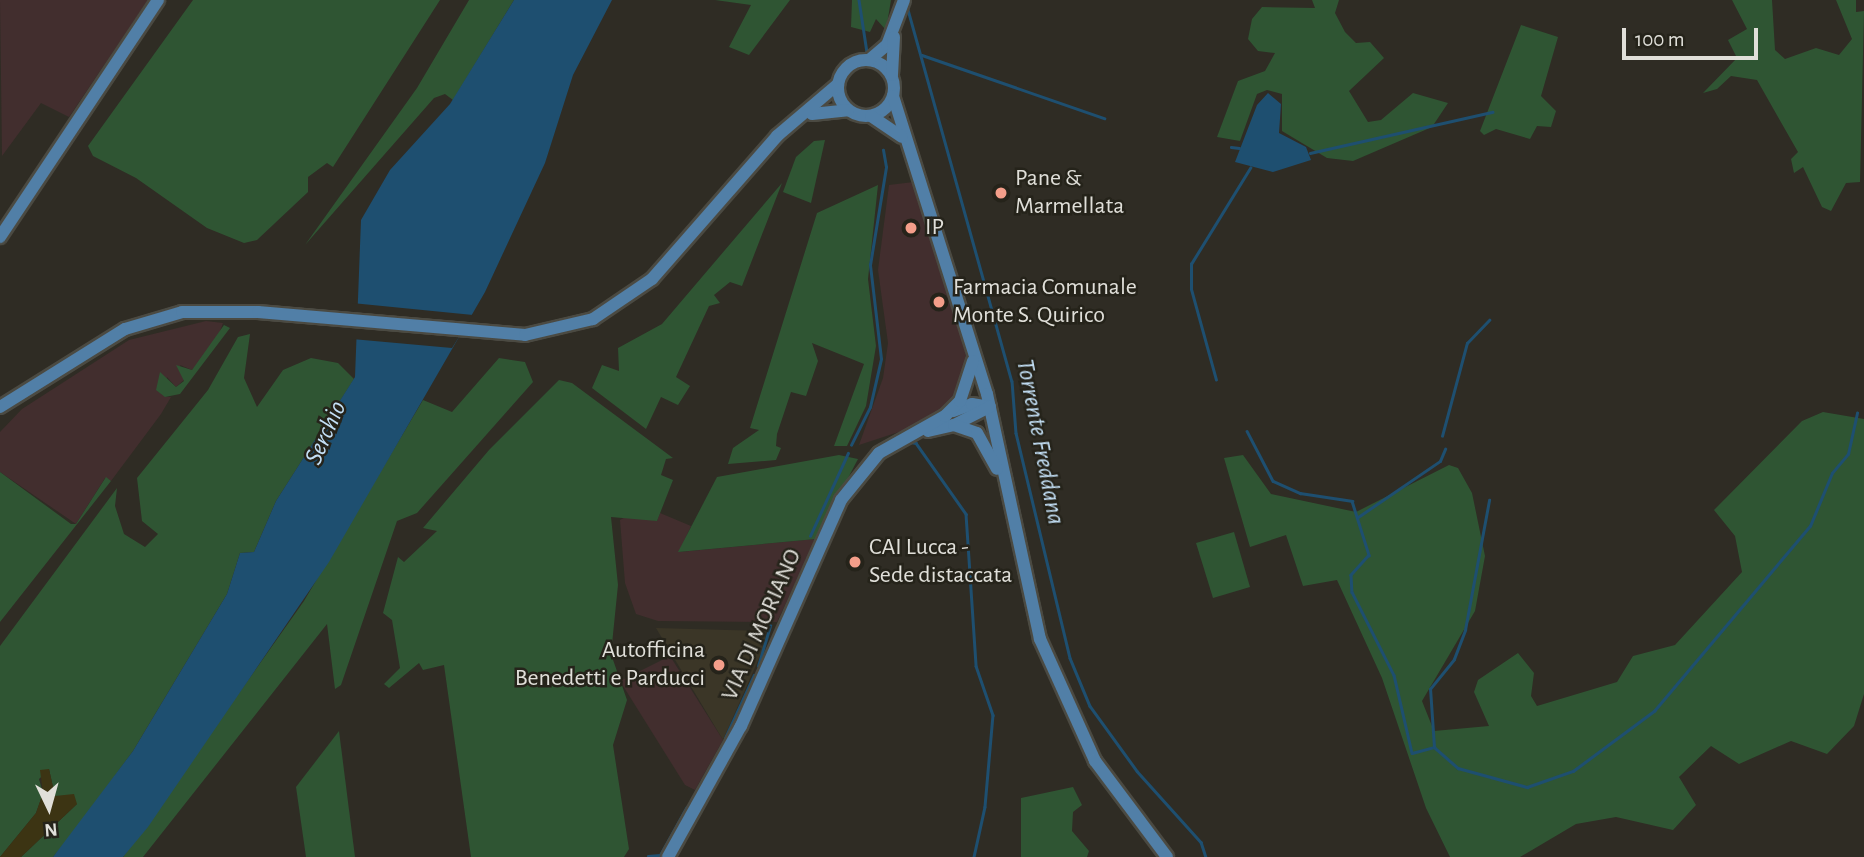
<!DOCTYPE html>
<style>
body{margin:0}
#map{position:relative;width:1864px;height:857px;overflow:hidden;background:#2f2c24;font-family:"Alegreya Sans",sans-serif}
div>[style]{position:absolute}
.built>*{inset:0;background:#3b3627}
.industrial>*{inset:0;background:#422e2e}
.green>*{inset:0;background:#2f5533}
.sand>*{inset:0;background:#3c3413}
.water>*{inset:0;background:#1e4f70}
.pier>*{inset:0;background:#2f2c24}
.stream>*{height:2.5px;margin:-1.25px;padding:0 1.25px;transform-origin:1.25px;border-radius:1.25px;background:#1e4f70}
.roads{filter:drop-shadow(2px 0 #4b4a42) drop-shadow(-2px 0 #4b4a42) drop-shadow(0 2px #4b4a42) drop-shadow(0 -2px #4b4a42)}
.major>*{height:12px;margin:-6px;padding:0 6px;transform-origin:6px;border-radius:6px;background:#517fa7}
.major>.ring{margin:-6px;padding:0;box-sizing:content-box;background:none;border:12px solid #517fa7;border-radius:50%}
.dots>*{width:19px;height:19px;translate:-50% -50%;box-sizing:border-box;border:4px solid #25231a;border-radius:50%}
span{translate:-50% -50%;white-space:nowrap;text-align:center;line-height:1.15;-webkit-text-stroke:5px #25231a;paint-order:stroke}
.poi-label{font-size:24px;color:#e0dfd9}
.left{translate:0 -50%;text-align:left}
.right{translate:-100% -50%;text-align:right}
.street-label{font-size:24px;color:#e0dfd9}
.water-label{font-size:26px;color:#c3dff5;font-style:italic}
.north{position:absolute;left:14px;top:773px;width:70px;height:70px;-webkit-text-stroke:5px #25231a;paint-order:stroke;rotate:175deg;font-size:19px;font-weight:700;line-height:28px;text-align:center;color:#e0dfd9}
.north::after{content:'';display:block;margin:auto;width:24px;height:32px;background:#e0dfd9;clip-path:polygon(50% 0,100% 100%,50% 72%,0 100%)}
.scale{position:absolute;left:1622px;top:28px;width:136px;height:32px;box-sizing:border-box;border:4px solid #e0dfd9;border-top:0;padding-left:9px;font-size:21px;line-height:24px;white-space:nowrap;color:#e0dfd9;-webkit-text-stroke:5px #25231a;paint-order:stroke}
</style>
<div id="map">
<div class="built">
<div style="clip-path:polygon(656px 628px,766px 631px,764px 647px,723px 740px)"></div>
</div>
<div class="industrial">
<div style="clip-path:polygon(0 0,148px 0,69px 117px,41px 103px,2px 156px)"></div>
<div style="clip-path:polygon(922px 181px,968px 363px,961px 390px,944px 410px,920px 425px,859px 445px,883px 378px,888px 343px,878px 270px,889px 185px)"></div>
<div style="clip-path:polygon(206px 321px,223px 323px,215px 345px,192px 370px,180px 365px,184px 380px,176px 387px,167px 377px,165px 397px,171px 397px,161px 414px,111px 481px,105px 478px,76px 524px,0 472px,0 432px,22px 409px,129px 340px)"></div>
<div style="clip-path:polygon(660px 513px,691px 526px,679px 552px,816px 539px,777px 622px,658px 621px,636px 614px,625px 583px,620px 520px,629px 515px,657px 521px)"></div>
<div style="clip-path:polygon(670px 656px,723px 740px,695px 790px,685px 785px,620px 681px)"></div>
</div>
<div class="green">
<div style="clip-path:polygon(193px 0,440px 0,333px 167px,327px 163px,308px 177px,308px 192px,257px 240px,244px 243px,207px 228px,136px 178px,93px 156px,88px 146px)"></div>
<div style="clip-path:polygon(469px 0,514px 0,453px 100px,445px 94px,434px 98px,305px 245px,417px 88px)"></div>
<div style="clip-path:polygon(790px 0,749px 55px,729px 47px,751px 5px,715px 0)"></div>
<div style="clip-path:polygon(852px 0,891px 0,886px 30px,876px 19px,870px 32px,851px 27px)"></div>
<div style="clip-path:polygon(1312px 0,1339px 0,1335px 13px,1345px 32px,1356px 43px,1370px 42px,1384px 58px,1349px 91px,1368px 122px,1381px 120px,1413px 93px,1448px 103px,1432px 127px,1353px 161px,1327px 158px,1282px 131px,1282px 94px,1267px 90px,1257px 94px,1240px 141px,1217px 137px,1238px 81px,1265px 71px,1275px 53px,1258px 51px,1248px 39px,1252px 19px,1262px 7px,1315px 8px)"></div>
<div style="clip-path:polygon(1732px 0,1772px 0,1775px 50px,1785px 59px,1816px 48px,1839px 55px,1852px 39px,1836px 0,1856px 0,1856px 12px,1864px 11px,1860px 182px,1846px 183px,1831px 211px,1822px 207px,1803px 167px,1794px 173px,1791px 159px,1798px 152px,1757px 80px,1731px 76px,1717px 89px,1703px 93px,1737px 58px,1728px 40px,1747px 29px)"></div>
<div style="clip-path:polygon(1521px 25px,1558px 37px,1541px 96px,1556px 111px,1551px 127px,1537px 126px,1530px 139px,1496px 129px,1484px 135px,1480px 131px)"></div>
<div style="clip-path:polygon(825px 140px,811px 203px,783px 192px,796px 157px,814px 141px)"></div>
<div style="clip-path:polygon(782px 183px,742px 286px,730px 282px,714px 295px,720px 303px,709px 306px,676px 377px,690px 386px,678px 405px,661px 397px,646px 429px,592px 388px,602px 365px,619px 371px,618px 348px,662px 324px)"></div>
<div style="clip-path:polygon(878px 185px,868px 279px,876px 346px,866px 406px,847px 446px,834px 446px,864px 364px,812px 343px,818px 361px,806px 396px,791px 392px,777px 434px,776px 446px,781px 448px,776px 460px,728px 464px,733px 448px,759px 430px,750px 428px,817px 213px)"></div>
<div style="clip-path:polygon(224px 325px,230px 328px,180px 394px,165px 397px,156px 390px,160px 372px,176px 387px,184px 381px,176px 365px,192px 370px)"></div>
<div style="clip-path:polygon(250px 334px,244px 378px,257px 407px,283px 370px,311px 358px,338px 363px,354px 379px,276px 501px,254px 552px,240px 553px,227px 594px,133px 751px,69px 838px,53px 857px,21px 857px,77px 804px,55px 796px,49px 769px,39px 779px,43px 793px,36px 813px,0 857px,0 646px,117px 488px,115px 506px,124px 534px,145px 547px,158px 534px,142px 521px,137px 478px,208px 390px,238px 337px)"></div>
<div style="clip-path:polygon(499px 358px,525px 362px,533px 382px,417px 513px,397px 521px,341px 685px,335px 689px,327px 624px,143px 857px,123px 857px,304px 601px,423px 400px,452px 412px)"></div>
<div style="clip-path:polygon(559px 380px,572px 383px,673px 458px,666px 459px,661px 475px,673px 480px,657px 521px,611px 517px,618px 585px,611px 654px,627px 700px,613px 745px,629px 849px,624px 857px,471px 857px,444px 665px,423px 670px,419px 663px,389px 688px,384px 684px,400px 668px,392px 620px,383px 613px,398px 557px,404px 562px,437px 531px,423px 528px,489px 450px)"></div>
<div style="clip-path:polygon(1823px 412px,1864px 419px,1864px 694px,1854px 726px,1827px 754px,1791px 741px,1739px 764px,1711px 746px,1679px 777px,1696px 805px,1673px 830px,1616px 817px,1576px 824px,1520px 857px,1450px 857px,1426px 808px,1382px 678px,1337px 580px,1303px 586px,1286px 535px,1250px 547px,1224px 458px,1243px 455px,1271px 494px,1356px 512px,1449px 465px,1458px 468px,1472px 493px,1485px 556px,1475px 611px,1422px 701px,1434px 731px,1489px 726px,1474px 692px,1478px 680px,1518px 653px,1534px 673px,1531px 696px,1537px 706px,1617px 682px,1633px 656px,1675px 645px,1742px 572px,1735px 536px,1714px 510px,1802px 421px)"></div>
<div style="clip-path:polygon(839px 455px,858px 459px,816px 539px,678px 552px,717px 477px)"></div>
<div style="clip-path:polygon(0 472px,71px 524px,76px 524px,106px 477px,111px 481px,0 622px)"></div>
<div style="clip-path:polygon(1234px 532px,1250px 587px,1213px 598px,1196px 543px)"></div>
<div style="clip-path:polygon(339px 731px,355px 857px,306px 857px,296px 787px)"></div>
<div style="clip-path:polygon(1073px 787px,1082px 805px,1073px 812px,1072px 831px,1089px 851px,1087px 857px,1021px 857px,1021px 798px)"></div>
</div>
<div class="sand">
<div style="clip-path:polygon(49px 769px,55px 796px,74px 794px,77px 804px,21px 857px,0 857px,36px 813px,43px 793px,40px 770px)"></div>
</div>
<div class="water">
<div style="clip-path:polygon(514px 0,612px 0,573px 75px,545px 163px,485px 292px,329px 562px,148px 827px,123px 857px,53px 857px,133px 751px,227px 594px,240px 553px,254px 552px,276px 501px,355px 377px,361px 220px,390px 170px,450px 104px)"></div>
<div style="clip-path:polygon(1268px 93px,1281px 104px,1279px 133px,1306px 147px,1311px 160px,1273px 172px,1235px 162px,1257px 105px)"></div>
</div>
<div class="pier">
<div style="clip-path:polygon(352px 303px,473px 315px,452px 348px,352px 339px)"></div>
</div>
<div class="stream">
<div style="left:859px;top:0;width:53px;rotate:81.3deg"></div>
<div style="left:907px;top:6px;width:389px;rotate:74.4deg"></div>
<div style="left:1012px;top:381px;width:52px;rotate:85.6deg"></div>
<div style="left:1016px;top:433px;width:231px;rotate:76.5deg"></div>
<div style="left:1070px;top:658px;width:52px;rotate:67.4deg"></div>
<div style="left:1090px;top:706px;width:80px;rotate:54.1deg"></div>
<div style="left:1137px;top:771px;width:96px;rotate:48deg"></div>
<div style="left:1201px;top:842px;width:16px;rotate:72deg"></div>
<div style="left:922px;top:55px;width:193px;rotate:19.1deg"></div>
<div style="left:1231px;top:147px;width:8px;rotate:7deg"></div>
<div style="left:1310px;top:153px;width:187px;rotate:-12.7deg"></div>
<div style="left:1216px;top:380px;width:94px;rotate:-105.4deg"></div>
<div style="left:1191px;top:289px;width:25px;rotate:-90deg"></div>
<div style="left:1191px;top:264px;width:113px;rotate:-58.4deg"></div>
<div style="left:1247px;top:431px;width:56px;rotate:62.5deg"></div>
<div style="left:1273px;top:481px;width:30px;rotate:24deg"></div>
<div style="left:1300px;top:493px;width:53px;rotate:8.7deg"></div>
<div style="left:1352px;top:501px;width:57px;rotate:72.5deg"></div>
<div style="left:1369px;top:555px;width:27px;rotate:132deg"></div>
<div style="left:1351px;top:575px;width:17px;rotate:87deg"></div>
<div style="left:1352px;top:592px;width:93px;rotate:63.2deg"></div>
<div style="left:1394px;top:675px;width:80px;rotate:77deg"></div>
<div style="left:1412px;top:753px;width:23px;rotate:-15deg"></div>
<div style="left:1442px;top:436px;width:96px;rotate:-75deg"></div>
<div style="left:1467px;top:343px;width:32px;rotate:-46deg"></div>
<div style="left:910px;top:442px;width:6px;rotate:9deg"></div>
<div style="left:916px;top:443px;width:87px;rotate:54.8deg"></div>
<div style="left:966px;top:514px;width:152px;rotate:86.2deg"></div>
<div style="left:976px;top:666px;width:52px;rotate:70.9deg"></div>
<div style="left:993px;top:715px;width:92px;rotate:95deg"></div>
<div style="left:985px;top:807px;width:51px;rotate:102.4deg"></div>
<div style="left:851px;top:445px;width:42px;rotate:-63.4deg"></div>
<div style="left:870px;top:407px;width:49px;rotate:-77.1deg"></div>
<div style="left:881px;top:359px;width:95px;rotate:-96.7deg"></div>
<div style="left:870px;top:265px;width:99px;rotate:-80.7deg"></div>
<div style="left:886px;top:167px;width:17px;rotate:-100deg"></div>
<div style="left:1358px;top:517px;width:99px;rotate:-34.3deg"></div>
<div style="left:1440px;top:461px;width:13px;rotate:-67deg"></div>
<div style="left:810px;top:536px;width:91px;rotate:-65.4deg"></div>
<div style="left:758px;top:666px;width:42px;rotate:-73.3deg"></div>
<div style="left:725px;top:738px;width:69px;rotate:-65.3deg"></div>
<div style="left:1434px;top:747px;width:32px;rotate:41deg"></div>
<div style="left:1458px;top:768px;width:72px;rotate:15.4deg"></div>
<div style="left:1527px;top:787px;width:49px;rotate:-19.2deg"></div>
<div style="left:1573px;top:771px;width:101px;rotate:-36.5deg"></div>
<div style="left:1654px;top:711px;width:242px;rotate:-49.9deg"></div>
<div style="left:1810px;top:526px;width:57px;rotate:-67.5deg"></div>
<div style="left:1832px;top:473px;width:25px;rotate:-50deg"></div>
<div style="left:1848px;top:454px;width:42px;rotate:-77.6deg"></div>
<div style="left:1434px;top:747px;width:58px;rotate:-93.9deg"></div>
<div style="left:1430px;top:689px;width:38px;rotate:-51deg"></div>
<div style="left:1454px;top:659px;width:31px;rotate:-69deg"></div>
<div style="left:1465px;top:630px;width:132px;rotate:-79.5deg"></div>
<div style="left:648px;top:856px;width:12px;rotate:-5deg"></div>
<div style="left:660px;top:855px;width:54px;rotate:-61deg"></div>
</div>
<div class="roads">
<div class="major">
<div class="ring" style="left:838px;top:60px;width:44px;height:44px"></div>
<div style="left:869px;top:60px;width:23px;rotate:-40deg"></div>
<div style="left:887px;top:45px;width:48px;rotate:-69.3deg"></div>
<div style="left:892px;top:75px;width:38px;rotate:-87deg"></div>
<div style="left:893px;top:96px;width:312px;rotate:72.5deg"></div>
<div style="left:987px;top:394px;width:251px;rotate:77.8deg"></div>
<div style="left:1040px;top:639px;width:134px;rotate:65.7deg"></div>
<div style="left:1095px;top:761px;width:120px;rotate:53.1deg"></div>
<div style="left:812px;top:114px;width:36px;rotate:-6deg"></div>
<div style="left:871px;top:116px;width:37px;rotate:34deg"></div>
<div style="left:0;top:237px;width:285px;rotate:-56.3deg"></div>
<div style="left:0;top:407px;width:147px;rotate:-32deg"></div>
<div style="left:125px;top:329px;width:59px;rotate:-16.6deg"></div>
<div style="left:182px;top:312px;width:76px"></div>
<div style="left:258px;top:312px;width:268px;rotate:4.9deg"></div>
<div style="left:525px;top:335px;width:70px;rotate:-13.2deg"></div>
<div style="left:593px;top:319px;width:71px;rotate:-34.1deg"></div>
<div style="left:652px;top:279px;width:190px;rotate:-48.8deg"></div>
<div style="left:777px;top:136px;width:80px;rotate:-40.4deg"></div>
<div style="left:953px;top:411px;width:20px;rotate:-20deg"></div>
<div style="left:972px;top:404px;width:18px;rotate:9deg"></div>
<div style="left:956px;top:424px;width:38px;rotate:-27deg"></div>
<div style="left:928px;top:431px;width:27px;rotate:-13deg"></div>
<div style="left:954px;top:425px;width:24px;rotate:19deg"></div>
<div style="left:977px;top:433px;width:41px;rotate:60.9deg"></div>
<div style="left:668px;top:857px;width:150px;rotate:-60.9deg"></div>
<div style="left:741px;top:726px;width:247px;rotate:-66.1deg"></div>
<div style="left:841px;top:500px;width:60px;rotate:-51deg"></div>
<div style="left:879px;top:453px;width:76px;rotate:-29.3deg"></div>
<div style="left:945px;top:416px;width:21px;rotate:-45deg"></div>
<div style="left:960px;top:401px;width:42px;rotate:-72deg"></div>
</div>
</div>
<div class="dots">
<div style="left:1001px;top:193px;background:#f49e8a"></div>
<div style="left:911px;top:228px;background:#f49e8a"></div>
<div style="left:939px;top:302px;background:#f49e8a"></div>
<div style="left:855px;top:562px;background:#f49e8a"></div>
<div style="left:719px;top:665px;background:#f49e8a"></div>
</div>
<div class="poi-label">
<span class="left" style="left:1015px;top:193px">Pane &amp;<br>Marmellata</span>
<span class="left" style="left:925px;top:228px">IP</span>
<span class="left" style="left:953px;top:302px">Farmacia Comunale<br>Monte S. Quirico</span>
<span class="left" style="left:869px;top:562px">CAI Lucca -<br>Sede distaccata</span>
<span class="right" style="left:705px;top:665px">Autofficina<br>Benedetti e Parducci</span>
</div>
<div class="street-label">
<span style="left:762px;top:625px;rotate:-66deg">VIA DI MORIANO</span>
</div>
<div class="water-label">
<span style="left:326px;top:433px;rotate:-66deg">Serchio</span>
<span style="left:1040px;top:442px;rotate:79deg">Torrente Freddana</span>
</div>
<div class="north">N</div>
<div class="scale">100 m</div>
</div>
